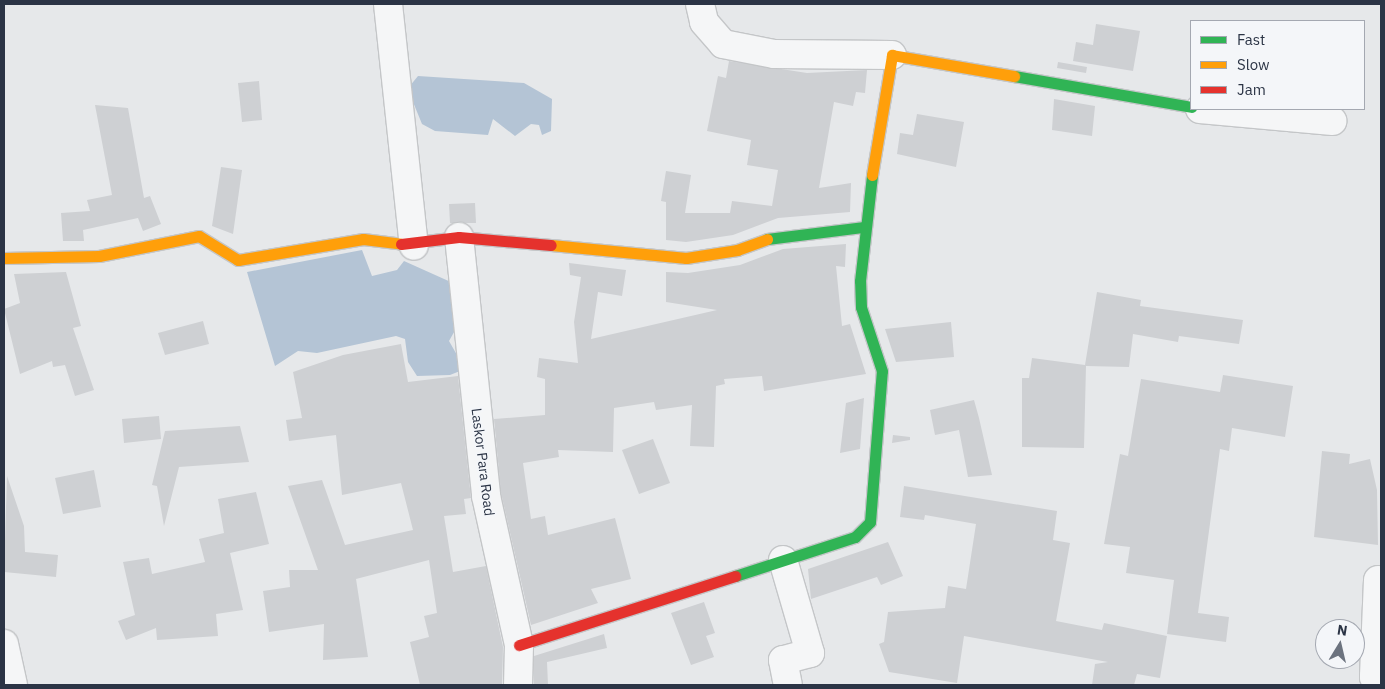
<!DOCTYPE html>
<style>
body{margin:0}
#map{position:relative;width:1385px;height:689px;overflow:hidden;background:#e6e8ea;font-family:"IBM Plex Sans",sans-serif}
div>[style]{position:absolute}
.water>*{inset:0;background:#b4c4d5}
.building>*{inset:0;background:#ced0d3}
.roads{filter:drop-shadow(1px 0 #c4c6c8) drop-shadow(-1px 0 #c4c6c8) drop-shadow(0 1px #c4c6c8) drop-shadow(0 -1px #c4c6c8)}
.street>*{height:28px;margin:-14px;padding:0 14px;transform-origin:14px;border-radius:14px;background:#f5f6f7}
.fast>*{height:11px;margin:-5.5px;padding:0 5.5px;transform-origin:5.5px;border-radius:5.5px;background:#30b455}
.slow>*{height:11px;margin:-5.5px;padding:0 5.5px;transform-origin:5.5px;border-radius:5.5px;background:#ff9f0a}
.jam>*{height:11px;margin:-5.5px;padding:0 5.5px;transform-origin:5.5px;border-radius:5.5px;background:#e5322d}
span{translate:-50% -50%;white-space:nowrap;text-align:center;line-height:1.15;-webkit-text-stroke:4px #f4f6f9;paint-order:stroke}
.street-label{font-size:14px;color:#2b3445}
.frame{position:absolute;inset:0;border:5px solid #2b3445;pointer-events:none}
.legend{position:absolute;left:1190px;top:20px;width:175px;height:90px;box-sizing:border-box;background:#f4f6f9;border:1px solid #a4a8b1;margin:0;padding:6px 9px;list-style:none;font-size:15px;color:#2b3445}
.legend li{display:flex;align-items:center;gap:10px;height:25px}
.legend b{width:25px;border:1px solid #a4a8b1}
.north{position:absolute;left:1315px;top:619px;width:50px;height:50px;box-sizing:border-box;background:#f4f6f9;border:1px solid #a4a8b1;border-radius:50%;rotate:9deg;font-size:14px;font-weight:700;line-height:20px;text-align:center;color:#2b3445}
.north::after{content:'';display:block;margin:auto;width:18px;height:22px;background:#6c737f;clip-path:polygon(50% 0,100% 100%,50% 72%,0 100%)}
</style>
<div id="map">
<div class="water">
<div style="clip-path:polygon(418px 76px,524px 83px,552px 99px,551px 131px,542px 135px,539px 125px,531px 124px,515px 136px,493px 119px,488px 135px,435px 131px,422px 124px,413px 102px,409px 87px)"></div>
<div style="clip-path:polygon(362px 250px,372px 276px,397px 270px,404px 261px,453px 283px,462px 318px,449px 341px,465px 369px,450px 375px,417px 376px,408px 362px,405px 339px,396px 336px,317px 353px,298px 351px,275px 366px,247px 272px)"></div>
</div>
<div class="building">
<div style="clip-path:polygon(1096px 24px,1140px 31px,1133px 71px,1073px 61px,1076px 42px,1093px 45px)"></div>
<div style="clip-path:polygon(729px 61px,807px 73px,867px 70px,865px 93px,856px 92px,853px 106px,834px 102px,819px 188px,851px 183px,850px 212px,778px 218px,733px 235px,686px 242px,666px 240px,666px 202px,661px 201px,666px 171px,691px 175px,685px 213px,730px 213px,732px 201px,772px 206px,778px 170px,747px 165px,751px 140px,707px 131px,718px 76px,726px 78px)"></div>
<div style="clip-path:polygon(1058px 62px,1087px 67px,1086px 73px,1057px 68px)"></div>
<div style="clip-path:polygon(259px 81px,262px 120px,242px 122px,238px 83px)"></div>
<div style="clip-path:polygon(1054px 99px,1095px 106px,1092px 136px,1052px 130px)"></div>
<div style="clip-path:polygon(95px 105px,128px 108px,144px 198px,150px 196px,161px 224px,143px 231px,138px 218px,83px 230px,84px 241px,63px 241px,61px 213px,90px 211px,87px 200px,112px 195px)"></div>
<div style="clip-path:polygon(917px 114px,964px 122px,956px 167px,897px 154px,900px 133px,913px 135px)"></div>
<div style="clip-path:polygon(221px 167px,242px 170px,233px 234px,212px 226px)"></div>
<div style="clip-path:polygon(475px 203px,476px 223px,450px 223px,449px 204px)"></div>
<div style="clip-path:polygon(846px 244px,845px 267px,836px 266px,842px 326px,850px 324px,866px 374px,764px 391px,762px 376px,724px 379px,725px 384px,716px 386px,714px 447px,690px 446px,692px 405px,656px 410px,654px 402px,614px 408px,613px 452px,558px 450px,559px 457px,523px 463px,531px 519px,545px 516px,548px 535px,615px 518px,631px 579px,591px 589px,598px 603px,531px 625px,501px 493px,494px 419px,545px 415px,545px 379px,537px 377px,539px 358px,578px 363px,574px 322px,581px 277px,570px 275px,569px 263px,626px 270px,622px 296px,598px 292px,591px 339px,717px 310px,666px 302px,666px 272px,688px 273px,740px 265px,783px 249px)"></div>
<div style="clip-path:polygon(66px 272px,81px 326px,73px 328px,94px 390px,75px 396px,65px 365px,53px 367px,52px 361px,20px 374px,4px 309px,20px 303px,14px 274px)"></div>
<div style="clip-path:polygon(1097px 292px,1141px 300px,1140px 306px,1243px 320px,1239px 344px,1179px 336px,1178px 342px,1133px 334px,1129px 367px,1086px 366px,1084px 448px,1022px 447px,1022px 378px,1029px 378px,1032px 358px,1085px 365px)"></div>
<div style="clip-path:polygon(203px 321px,209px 344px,165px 355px,158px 333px)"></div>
<div style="clip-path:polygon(951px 322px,954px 357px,896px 362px,885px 329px)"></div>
<div style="clip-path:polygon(401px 344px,408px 382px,458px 376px,471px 498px,464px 499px,466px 514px,444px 516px,453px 572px,486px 566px,503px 647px,502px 685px,420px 685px,410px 642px,429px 637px,424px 616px,437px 613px,429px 560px,356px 579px,368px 657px,323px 660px,324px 624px,269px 632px,263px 591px,290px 587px,289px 570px,318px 570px,288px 486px,322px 480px,345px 545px,413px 530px,401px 483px,342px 495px,336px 435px,289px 441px,286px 420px,302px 418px,293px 372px,343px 355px)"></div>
<div style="clip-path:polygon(1223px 375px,1293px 386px,1285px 437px,1232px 428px,1229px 451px,1220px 449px,1198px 613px,1229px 617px,1226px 642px,1167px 634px,1174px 580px,1126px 573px,1130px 547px,1104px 544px,1120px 454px,1128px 456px,1141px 379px,1220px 392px)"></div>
<div style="clip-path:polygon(864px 398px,860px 449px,840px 453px,846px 403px)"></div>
<div style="clip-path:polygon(974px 400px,979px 418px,992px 475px,968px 477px,959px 430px,935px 435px,930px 410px)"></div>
<div style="clip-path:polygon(159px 416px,161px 439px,124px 443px,122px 419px)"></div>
<div style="clip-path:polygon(240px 426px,249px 462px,179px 467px,164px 526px,157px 486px,152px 485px,165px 431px)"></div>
<div style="clip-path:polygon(893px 435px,910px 437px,910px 440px,892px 443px)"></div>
<div style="clip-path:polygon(653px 439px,670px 483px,639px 494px,622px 450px)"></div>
<div style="clip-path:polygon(1322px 451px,1350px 454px,1349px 464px,1370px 459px,1377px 490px,1378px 545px,1314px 537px)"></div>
<div style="clip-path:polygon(94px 470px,101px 507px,63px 514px,55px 478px)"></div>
<div style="clip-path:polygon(7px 476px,24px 526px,25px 552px,58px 555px,56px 577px,4px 572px)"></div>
<div style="clip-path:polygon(904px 486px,1057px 511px,1053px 540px,1070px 543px,1056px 621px,1102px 630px,1104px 623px,1167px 636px,1160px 678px,1137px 674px,1134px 685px,1092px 685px,1095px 664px,1108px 662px,964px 636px,957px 683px,889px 672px,879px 644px,884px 642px,888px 612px,945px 608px,948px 586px,966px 589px,976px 524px,925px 515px,924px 520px,900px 517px)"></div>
<div style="clip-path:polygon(256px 492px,269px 544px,230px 553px,243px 610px,216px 614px,218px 636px,157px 640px,156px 628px,126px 640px,118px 621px,135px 615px,123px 562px,149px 558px,152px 574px,205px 562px,199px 539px,224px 533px,218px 499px)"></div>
<div style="clip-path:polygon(888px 542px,903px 576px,881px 585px,877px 577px,811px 599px,808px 569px)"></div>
<div style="clip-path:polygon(704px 602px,715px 633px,706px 636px,714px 657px,691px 665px,671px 613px)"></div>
<div style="clip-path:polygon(604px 634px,607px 648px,547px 662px,548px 685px,534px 685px,534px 656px)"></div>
</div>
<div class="roads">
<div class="street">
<div style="left:388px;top:4px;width:243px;rotate:83.9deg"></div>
<div style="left:700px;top:4px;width:18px;rotate:77deg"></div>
<div style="left:704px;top:22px;width:29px;rotate:49deg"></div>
<div style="left:723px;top:44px;width:52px;rotate:11.1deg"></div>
<div style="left:774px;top:54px;width:118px;rotate:0.5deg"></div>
<div style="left:1200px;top:109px;width:133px;rotate:5.2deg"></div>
<div style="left:459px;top:237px;width:260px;rotate:84deg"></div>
<div style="left:486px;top:496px;width:153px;rotate:77.5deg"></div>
<div style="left:519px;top:645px;width:40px;rotate:91.4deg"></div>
<div style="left:783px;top:560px;width:97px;rotate:73.8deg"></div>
<div style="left:810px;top:653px;width:28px;rotate:165deg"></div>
<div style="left:783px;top:660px;width:25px;rotate:79deg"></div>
<div style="left:1378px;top:580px;width:97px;rotate:92.4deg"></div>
<div style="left:1374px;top:677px;width:9px;rotate:41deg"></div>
<div style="left:4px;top:644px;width:42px;rotate:77.6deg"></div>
</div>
<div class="fast">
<div style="left:1014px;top:76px;width:180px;rotate:9.9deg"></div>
<div style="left:767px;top:239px;width:98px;rotate:-7.1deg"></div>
<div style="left:735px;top:576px;width:126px;rotate:-18deg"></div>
<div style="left:855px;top:537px;width:21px;rotate:-45deg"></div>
<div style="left:870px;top:522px;width:151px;rotate:-85.5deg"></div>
<div style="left:882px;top:371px;width:67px;rotate:-108.2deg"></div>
<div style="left:861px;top:307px;width:26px;rotate:-92deg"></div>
<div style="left:860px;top:281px;width:107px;rotate:-83.5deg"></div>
</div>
<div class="slow">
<div style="left:872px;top:175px;width:122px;rotate:-80.5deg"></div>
<div style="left:892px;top:55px;width:124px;rotate:9.8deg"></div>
<div style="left:551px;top:245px;width:136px;rotate:5.5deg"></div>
<div style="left:686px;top:258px;width:52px;rotate:-8.9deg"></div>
<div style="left:737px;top:250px;width:32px;rotate:-20deg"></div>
<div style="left:4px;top:258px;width:95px;rotate:-1.2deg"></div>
<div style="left:99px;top:256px;width:102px;rotate:-11.3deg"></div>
<div style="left:199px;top:236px;width:46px;rotate:31.6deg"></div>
<div style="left:238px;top:260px;width:127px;rotate:-9.5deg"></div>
<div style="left:363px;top:239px;width:38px;rotate:7deg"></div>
</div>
<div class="jam">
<div style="left:401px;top:244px;width:58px;rotate:-6.9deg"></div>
<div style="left:459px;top:237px;width:92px;rotate:5deg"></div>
<div style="left:519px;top:645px;width:227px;rotate:-17.7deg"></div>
</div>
</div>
<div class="street-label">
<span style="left:483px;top:462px;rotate:83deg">Laskor Para Road</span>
</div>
<div class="frame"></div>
<ul class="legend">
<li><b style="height:6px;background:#30b455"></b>Fast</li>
<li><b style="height:6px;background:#ff9f0a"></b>Slow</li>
<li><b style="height:6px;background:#e5322d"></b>Jam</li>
</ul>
<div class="north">N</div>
</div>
